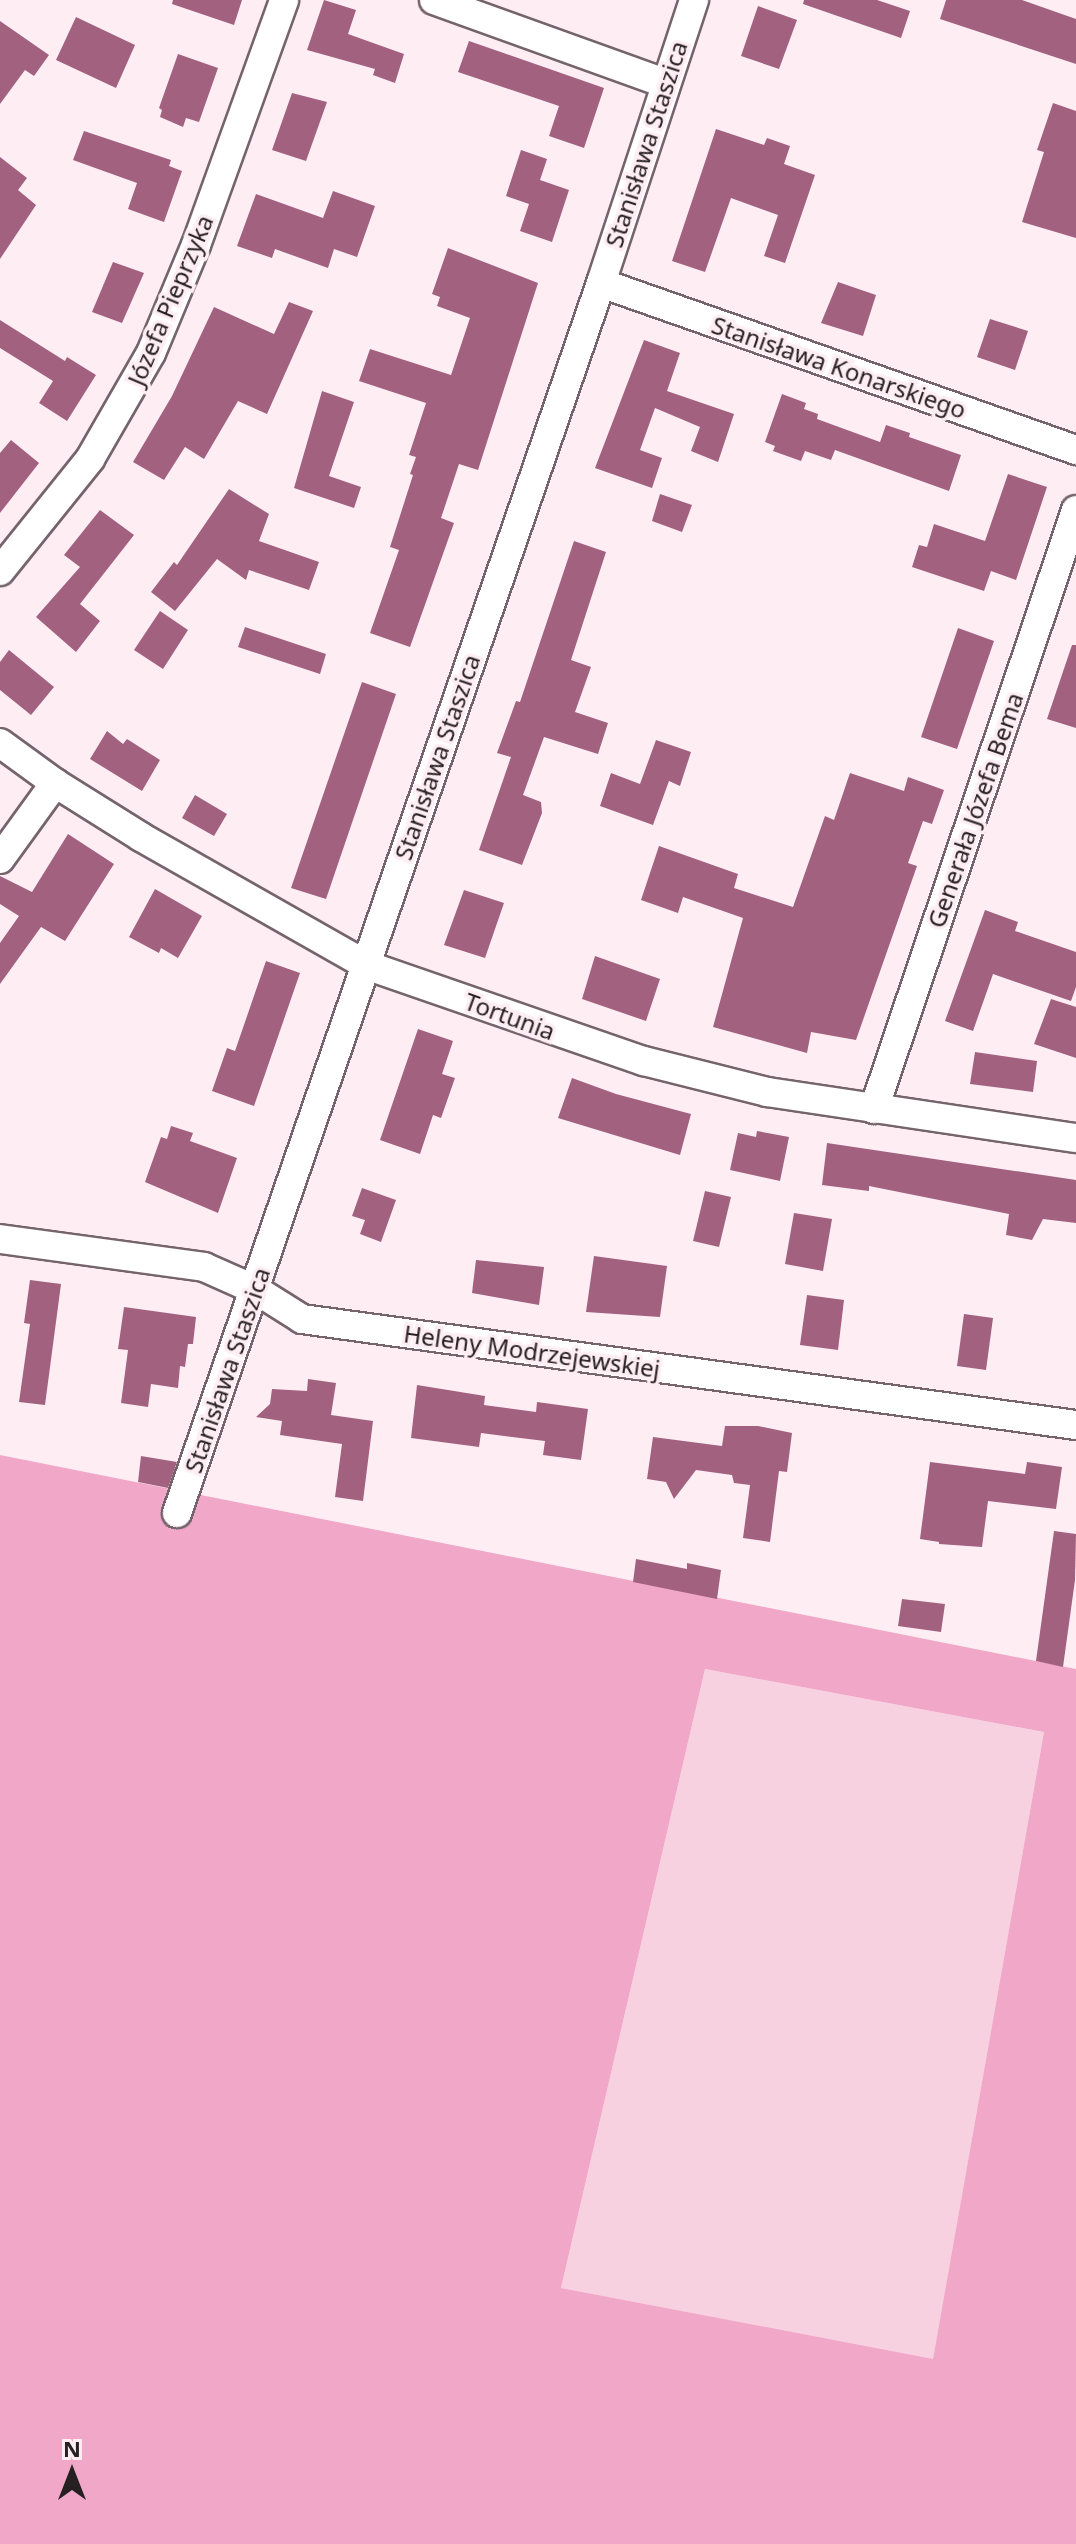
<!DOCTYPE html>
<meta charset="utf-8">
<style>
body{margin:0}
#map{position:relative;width:1076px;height:2544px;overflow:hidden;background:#feeef4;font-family:"Noto Sans",sans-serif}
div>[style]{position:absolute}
.green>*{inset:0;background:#f8d1e1}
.forest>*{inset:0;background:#f0a7c8}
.building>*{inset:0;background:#a36180}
.roads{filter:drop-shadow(2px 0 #75646b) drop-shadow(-2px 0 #75646b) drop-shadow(0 2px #75646b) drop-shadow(0 -2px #75646b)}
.street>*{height:28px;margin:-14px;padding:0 14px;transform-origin:14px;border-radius:14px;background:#fff}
span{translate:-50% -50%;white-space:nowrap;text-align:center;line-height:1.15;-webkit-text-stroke:7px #feeef4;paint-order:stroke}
.street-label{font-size:24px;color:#272023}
.north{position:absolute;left:32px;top:2432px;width:80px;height:80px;-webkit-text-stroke:6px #feeef4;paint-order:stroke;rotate:0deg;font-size:22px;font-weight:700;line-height:32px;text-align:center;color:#272023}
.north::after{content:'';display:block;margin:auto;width:28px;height:36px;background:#272023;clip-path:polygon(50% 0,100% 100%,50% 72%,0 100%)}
</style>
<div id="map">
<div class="green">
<div style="clip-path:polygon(705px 1669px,1044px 1732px,933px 2360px,561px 2288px)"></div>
</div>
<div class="forest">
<div style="clip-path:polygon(evenodd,0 1455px,1076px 1669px,1076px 2544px,0 2544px,0 1455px,705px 1669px,1044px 1732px,933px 2359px,561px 2288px,705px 1669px)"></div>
</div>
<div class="building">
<div style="clip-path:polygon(173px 0,242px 0,234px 25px,172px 4px)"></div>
<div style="clip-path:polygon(324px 0,356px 10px,348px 34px,404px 54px,395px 83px,373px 75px,375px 69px,307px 50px)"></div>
<div style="clip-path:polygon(804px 0,877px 0,910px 11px,901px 38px,803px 4px)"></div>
<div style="clip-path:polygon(946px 0,1022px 0,1076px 19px,1076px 64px,940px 19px)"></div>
<div style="clip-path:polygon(758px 6px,797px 20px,779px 69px,741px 56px)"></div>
<div style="clip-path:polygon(76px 17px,135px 45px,116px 88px,56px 60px)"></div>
<div style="clip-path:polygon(0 21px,49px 55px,34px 76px,25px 70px,0 104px)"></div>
<div style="clip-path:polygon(469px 41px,604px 88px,584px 148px,549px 136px,559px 106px,458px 72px)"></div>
<div style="clip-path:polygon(178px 54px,218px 68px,199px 122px,186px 118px,183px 127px,160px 117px,162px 110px,159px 108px)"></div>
<div style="clip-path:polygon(292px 93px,327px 102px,306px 161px,272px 150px)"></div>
<div style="clip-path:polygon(1053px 103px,1076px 111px,1076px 238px,1022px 222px,1044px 152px,1037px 150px)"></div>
<div style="clip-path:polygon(716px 129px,764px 145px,767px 138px,790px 146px,784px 164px,815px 175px,785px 263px,764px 256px,778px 215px,731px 198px,705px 272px,672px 261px)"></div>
<div style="clip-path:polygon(84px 131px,171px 160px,169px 166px,182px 171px,164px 222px,128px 209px,137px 183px,73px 160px)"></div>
<div style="clip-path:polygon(521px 150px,547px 159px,540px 180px,569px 190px,552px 242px,520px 231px,529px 204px,506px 196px)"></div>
<div style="clip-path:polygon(0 157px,27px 178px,18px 190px,36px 205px,0 259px)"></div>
<div style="clip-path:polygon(333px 191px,375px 206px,357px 257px,334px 249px,328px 268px,275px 249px,272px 258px,237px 246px,256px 194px,323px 218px)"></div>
<div style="clip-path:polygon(448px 248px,538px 283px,478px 470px,459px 464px,441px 518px,454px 523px,410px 647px,370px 633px,399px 550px,390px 547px,413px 475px,410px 474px,416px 457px,409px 455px,426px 403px,359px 381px,370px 349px,451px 375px,470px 318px,437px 306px,440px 297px,432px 294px)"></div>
<div style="clip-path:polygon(113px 262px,144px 273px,122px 323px,92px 312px)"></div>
<div style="clip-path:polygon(838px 282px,876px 295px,863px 336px,821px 323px)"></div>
<div style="clip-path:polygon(289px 302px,313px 311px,267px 414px,238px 401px,204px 459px,185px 447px,164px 480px,133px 462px,172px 396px,214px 307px,274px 334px)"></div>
<div style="clip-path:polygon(990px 319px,1028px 331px,1015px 370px,977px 357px)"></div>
<div style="clip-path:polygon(0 320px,65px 361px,67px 357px,96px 375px,67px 421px,39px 403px,53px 381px,0 348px)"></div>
<div style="clip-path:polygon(644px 340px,680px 353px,667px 391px,734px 414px,718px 462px,691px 451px,700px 427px,655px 408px,640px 450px,662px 458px,652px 488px,595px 468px)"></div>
<div style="clip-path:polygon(322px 391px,354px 402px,329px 476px,361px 487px,354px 508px,294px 488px)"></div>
<div style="clip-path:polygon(782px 394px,806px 403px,804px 409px,818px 414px,817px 419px,880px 442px,886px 425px,910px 433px,909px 437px,961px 455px,949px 491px,835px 450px,831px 460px,805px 451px,801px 461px,773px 451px,775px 446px,765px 442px)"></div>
<div style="clip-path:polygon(11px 440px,39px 463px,0 513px,0 453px)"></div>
<div style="clip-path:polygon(1008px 474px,1047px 487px,1016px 580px,991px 571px,984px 591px,912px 567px,919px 545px,927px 547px,934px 524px,985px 541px)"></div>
<div style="clip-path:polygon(229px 489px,269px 514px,259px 541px,319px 562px,309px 590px,249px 570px,246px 580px,217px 559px,175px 611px,151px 592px,174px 562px,177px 565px)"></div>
<div style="clip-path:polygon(660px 494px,692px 505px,682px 532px,652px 521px)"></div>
<div style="clip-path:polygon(100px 510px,134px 535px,80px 604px,100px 621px,76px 652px,36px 617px,80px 567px,64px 555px)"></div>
<div style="clip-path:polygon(574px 541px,606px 552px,571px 660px,591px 667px,575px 712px,608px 723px,598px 754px,544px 737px,523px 795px,541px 802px,542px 813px,522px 865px,479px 850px,511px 757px,497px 753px,516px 701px,520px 702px)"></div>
<div style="clip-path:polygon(160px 611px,188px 630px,163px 669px,134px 650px)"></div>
<div style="clip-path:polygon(245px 627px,326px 654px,320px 674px,238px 647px)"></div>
<div style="clip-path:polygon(958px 628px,994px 641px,957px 749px,921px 737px)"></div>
<div style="clip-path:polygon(1072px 645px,1076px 645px,1076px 728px,1047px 719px)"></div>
<div style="clip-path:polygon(9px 650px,54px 687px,31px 715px,0 690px,0 662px)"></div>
<div style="clip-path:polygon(362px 682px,396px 694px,326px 899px,291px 888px)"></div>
<div style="clip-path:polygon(107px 731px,123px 744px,127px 739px,160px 760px,142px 791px,90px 759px)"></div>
<div style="clip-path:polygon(656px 740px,691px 752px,680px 786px,669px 781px,653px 825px,600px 806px,611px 773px,640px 784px)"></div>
<div style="clip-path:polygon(850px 773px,904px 791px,908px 777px,944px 790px,932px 824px,923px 821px,908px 863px,917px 866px,856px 1040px,811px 1032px,807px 1053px,713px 1027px,743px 918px,683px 897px,678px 913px,641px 900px,659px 846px,738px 874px,734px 888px,793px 907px,825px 816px,834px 820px)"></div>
<div style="clip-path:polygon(195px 795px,227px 814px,214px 836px,182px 818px)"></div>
<div style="clip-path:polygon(68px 834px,114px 864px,65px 941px,41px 927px,0 984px,0 943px,19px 916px,0 904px,0 876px,32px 892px)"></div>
<div style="clip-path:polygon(155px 889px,202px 916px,178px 958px,161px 948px,159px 953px,129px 937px)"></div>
<div style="clip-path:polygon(464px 890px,504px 903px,485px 958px,444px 945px)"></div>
<div style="clip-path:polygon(985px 910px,1018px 922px,1015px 931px,1076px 952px,1076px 987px,1071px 1001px,993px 974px,973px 1031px,945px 1021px)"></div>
<div style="clip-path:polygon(595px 956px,660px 979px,646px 1021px,582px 999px)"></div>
<div style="clip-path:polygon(266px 961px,300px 973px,254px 1106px,212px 1091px,227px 1048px,235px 1051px)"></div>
<div style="clip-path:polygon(1051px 999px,1076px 1007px,1076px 1058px,1034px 1044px)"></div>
<div style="clip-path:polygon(418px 1029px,453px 1041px,442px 1074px,455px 1078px,441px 1118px,433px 1115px,420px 1154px,380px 1140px)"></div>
<div style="clip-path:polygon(975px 1052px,1037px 1061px,1033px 1092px,970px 1084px)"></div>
<div style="clip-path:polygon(572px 1078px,616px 1094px,691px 1114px,680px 1155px,558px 1118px)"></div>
<div style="clip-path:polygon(171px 1126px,193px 1133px,190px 1141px,237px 1158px,218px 1213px,145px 1182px,161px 1137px,167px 1139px)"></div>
<div style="clip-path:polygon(757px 1131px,789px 1137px,780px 1181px,730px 1170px,738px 1133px,756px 1137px)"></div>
<div style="clip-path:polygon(827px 1143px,1076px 1180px,1076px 1223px,1043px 1219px,1032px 1240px,1006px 1235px,1009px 1214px,869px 1186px,869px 1191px,822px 1185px)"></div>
<div style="clip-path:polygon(362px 1188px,396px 1200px,381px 1242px,360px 1234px,365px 1220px,352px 1216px)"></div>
<div style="clip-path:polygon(705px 1191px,731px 1197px,719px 1247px,693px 1241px)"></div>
<div style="clip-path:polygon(794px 1213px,832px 1219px,823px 1271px,785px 1264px)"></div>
<div style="clip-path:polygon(594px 1256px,667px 1266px,660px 1317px,586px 1312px)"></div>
<div style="clip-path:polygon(476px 1260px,544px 1267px,539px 1305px,472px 1293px)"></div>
<div style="clip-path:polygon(30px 1280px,61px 1284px,45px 1405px,19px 1402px,30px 1324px,24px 1323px)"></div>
<div style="clip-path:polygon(807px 1295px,844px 1300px,838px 1350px,800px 1345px)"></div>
<div style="clip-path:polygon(124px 1307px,196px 1317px,193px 1344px,188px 1344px,185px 1367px,180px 1366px,178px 1388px,151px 1384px,148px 1407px,121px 1403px,128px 1350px,118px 1349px)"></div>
<div style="clip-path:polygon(964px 1314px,993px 1318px,986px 1370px,957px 1366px)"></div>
<div style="clip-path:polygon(308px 1379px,336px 1383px,331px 1415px,373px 1421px,363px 1501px,335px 1497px,342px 1444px,280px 1435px,282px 1421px,256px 1417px,270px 1404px,272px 1389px,307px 1391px)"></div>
<div style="clip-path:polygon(417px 1385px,485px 1396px,484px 1405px,536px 1412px,537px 1402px,588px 1409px,581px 1460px,543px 1455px,545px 1441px,481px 1433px,479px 1447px,411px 1438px)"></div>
<div style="clip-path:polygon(725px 1426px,758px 1426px,792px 1433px,787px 1472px,779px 1471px,770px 1542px,743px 1538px,750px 1485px,734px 1483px,732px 1475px,696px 1470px,674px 1499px,666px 1482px,647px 1479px,653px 1437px,722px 1446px)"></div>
<div style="clip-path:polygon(141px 1456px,177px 1462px,168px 1488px,138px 1482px)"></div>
<div style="clip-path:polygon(930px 1462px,1025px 1474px,1027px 1462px,1062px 1467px,1056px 1509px,988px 1501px,982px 1547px,939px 1544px,939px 1542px,920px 1539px)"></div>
<div style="clip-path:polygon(1054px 1531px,1076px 1534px,1075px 1580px,1063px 1667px,1036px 1661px)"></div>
<div style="clip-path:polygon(636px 1559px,687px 1569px,687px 1563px,721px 1570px,717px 1599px,633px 1582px)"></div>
<div style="clip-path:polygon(902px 1599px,945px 1604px,941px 1632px,898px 1626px)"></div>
</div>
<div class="roads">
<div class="street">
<div style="left:434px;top:0;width:245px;rotate:19.8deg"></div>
<div style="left:601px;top:283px;width:504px;rotate:19.37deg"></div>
<div style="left:0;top:571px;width:144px;rotate:-51.2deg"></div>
<div style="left:90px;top:459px;width:122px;rotate:-60.1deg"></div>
<div style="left:151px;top:353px;width:117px;rotate:-67.4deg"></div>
<div style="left:196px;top:245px;width:260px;rotate:-70.2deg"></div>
<div style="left:0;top:743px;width:68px;rotate:36deg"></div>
<div style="left:55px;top:783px;width:102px;rotate:32.1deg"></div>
<div style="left:141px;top:837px;width:259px;rotate:29.6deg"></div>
<div style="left:366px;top:965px;width:294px;rotate:19.1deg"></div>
<div style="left:644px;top:1061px;width:127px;rotate:14.1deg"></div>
<div style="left:767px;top:1092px;width:312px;rotate:8.5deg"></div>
<div style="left:0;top:859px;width:94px;rotate:-54.1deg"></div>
<div style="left:874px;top:1109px;width:632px;rotate:-71.36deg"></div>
<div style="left:0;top:1239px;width:206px;rotate:7.8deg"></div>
<div style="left:204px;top:1267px;width:57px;rotate:23.9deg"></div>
<div style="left:256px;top:1290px;width:54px;rotate:32.2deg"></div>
<div style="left:302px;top:1319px;width:781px;rotate:7.8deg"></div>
<div style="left:177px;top:1513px;width:1301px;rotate:-70.98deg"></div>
<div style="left:601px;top:283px;width:298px;rotate:-71.8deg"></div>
</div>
</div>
<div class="street-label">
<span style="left:646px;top:144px;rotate:-72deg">Stanisława Staszica</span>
<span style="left:170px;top:300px;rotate:-67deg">Józefa Pieprzyka</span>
<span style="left:839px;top:367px;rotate:19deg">Stanisława Konarskiego</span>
<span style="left:437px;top:757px;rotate:-71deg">Stanisława Staszica</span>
<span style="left:975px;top:810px;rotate:-71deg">Generała Józefa Bema</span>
<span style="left:510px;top:1016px;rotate:20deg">Tortunia</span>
<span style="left:532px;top:1351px;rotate:8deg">Heleny Modrzejewskiej</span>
<span style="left:227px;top:1370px;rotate:-71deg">Stanisława Staszica</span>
</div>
<div class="north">N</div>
</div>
